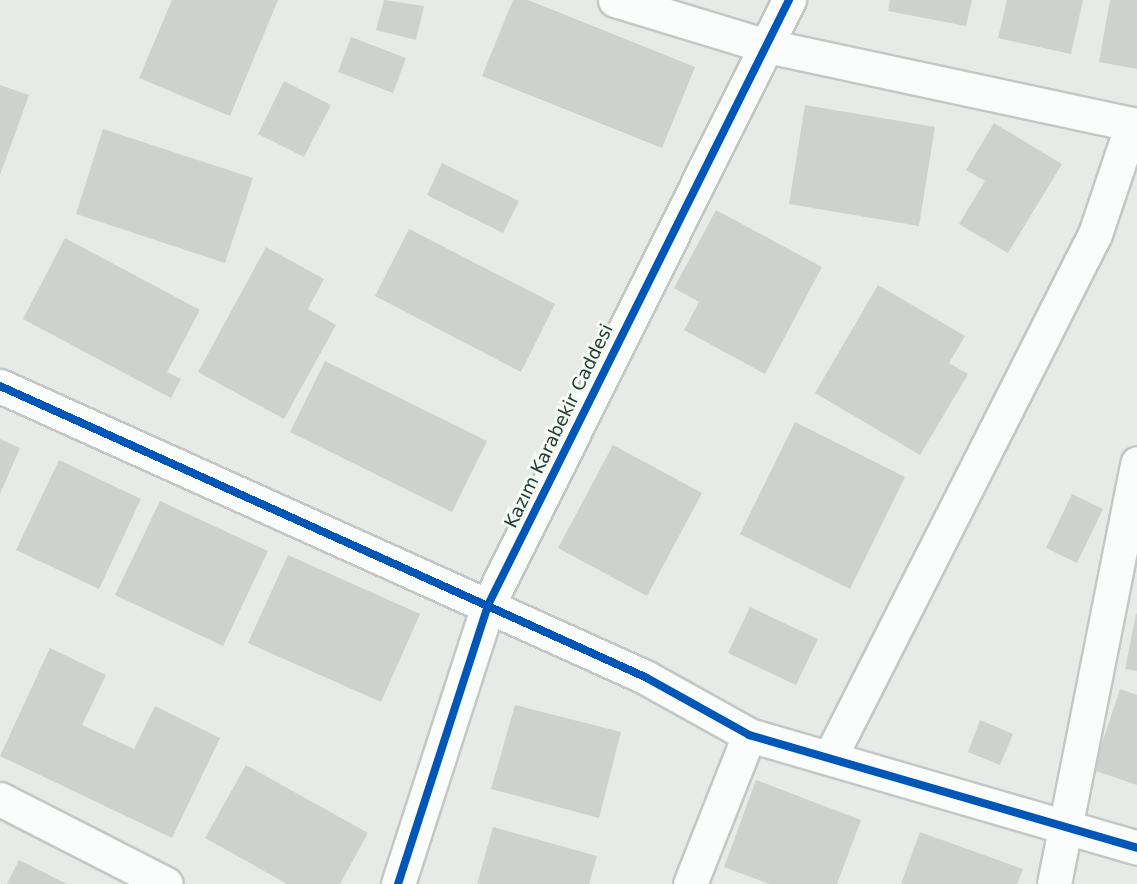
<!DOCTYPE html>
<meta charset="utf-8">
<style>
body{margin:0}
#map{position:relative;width:1137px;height:884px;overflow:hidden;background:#e6ebe8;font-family:"DejaVu Sans",sans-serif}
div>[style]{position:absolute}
.building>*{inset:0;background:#cdd2cf}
.roads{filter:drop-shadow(2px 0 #c3c8c5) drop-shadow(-2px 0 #c3c8c5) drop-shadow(0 2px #c3c8c5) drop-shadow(0 -2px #c3c8c5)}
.minor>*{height:33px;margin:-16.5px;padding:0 16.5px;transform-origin:16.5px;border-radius:16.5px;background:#fbfcfc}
.cycleway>*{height:8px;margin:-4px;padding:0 4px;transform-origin:4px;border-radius:4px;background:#0057b8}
span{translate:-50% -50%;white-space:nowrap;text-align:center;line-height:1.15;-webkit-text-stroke:6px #f5f9f6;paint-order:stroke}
.street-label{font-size:18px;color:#253d34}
</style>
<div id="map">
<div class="building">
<div style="clip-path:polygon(172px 0,278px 0,230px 116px,139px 78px)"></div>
<div style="clip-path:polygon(384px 0,424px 6px,416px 40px,376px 30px)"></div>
<div style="clip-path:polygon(513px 0,528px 0,695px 67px,662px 148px,482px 76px)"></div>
<div style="clip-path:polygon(890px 0,972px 0,966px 26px,888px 11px)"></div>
<div style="clip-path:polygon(1007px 0,1083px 0,1071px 54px,998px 38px)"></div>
<div style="clip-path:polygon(1110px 0,1137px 0,1137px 69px,1099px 62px)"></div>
<div style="clip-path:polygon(351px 37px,406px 58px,393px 93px,338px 72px)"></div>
<div style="clip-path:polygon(284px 81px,331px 105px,304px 157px,258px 134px)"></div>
<div style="clip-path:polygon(0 85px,29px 95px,0 175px)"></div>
<div style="clip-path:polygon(805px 105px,935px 127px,919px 226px,789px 204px)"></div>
<div style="clip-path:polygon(994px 123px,1062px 164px,1008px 253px,959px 224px,985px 181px,966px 170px)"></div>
<div style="clip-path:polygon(103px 129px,253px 178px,225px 263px,76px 214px)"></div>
<div style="clip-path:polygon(442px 163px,519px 201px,503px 233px,427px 195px)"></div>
<div style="clip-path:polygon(716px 210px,822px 267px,765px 374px,684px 330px,699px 302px,674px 288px)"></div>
<div style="clip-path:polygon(409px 229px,555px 304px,521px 372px,375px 296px)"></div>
<div style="clip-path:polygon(65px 238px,200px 310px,167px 372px,181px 379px,171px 398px,23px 319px)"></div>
<div style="clip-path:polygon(266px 247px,324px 279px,308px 309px,336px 325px,284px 419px,198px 372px)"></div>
<div style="clip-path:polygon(878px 285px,965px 336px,949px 363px,968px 374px,920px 455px,815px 393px)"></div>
<div style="clip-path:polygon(325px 361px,487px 441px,452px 512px,290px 432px)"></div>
<div style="clip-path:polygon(795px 422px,905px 477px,850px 589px,740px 534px)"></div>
<div style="clip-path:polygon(0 439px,20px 448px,0 494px)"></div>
<div style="clip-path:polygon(613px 445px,702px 493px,647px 596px,558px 548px)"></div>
<div style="clip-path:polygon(59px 460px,141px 499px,99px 589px,16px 550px)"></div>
<div style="clip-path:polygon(1072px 494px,1103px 509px,1077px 563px,1046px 548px)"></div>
<div style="clip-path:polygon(160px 501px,268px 551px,223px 646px,115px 595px)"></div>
<div style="clip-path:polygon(288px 555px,420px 614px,381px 702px,248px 643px)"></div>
<div style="clip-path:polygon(750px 607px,818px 639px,796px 685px,728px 653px)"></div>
<div style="clip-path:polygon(1136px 614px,1137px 614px,1137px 671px,1125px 669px)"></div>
<div style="clip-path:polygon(50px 648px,106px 675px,82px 725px,134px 749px,155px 706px,220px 738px,172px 838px,0 756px)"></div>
<div style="clip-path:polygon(1120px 689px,1137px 695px,1137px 785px,1093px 770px)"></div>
<div style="clip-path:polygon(515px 705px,621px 732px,599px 818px,491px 789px)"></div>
<div style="clip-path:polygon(980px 720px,1013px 734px,1000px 765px,968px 752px)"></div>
<div style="clip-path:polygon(246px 765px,368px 833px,340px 884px,287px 884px,205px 838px)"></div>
<div style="clip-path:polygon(756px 780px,861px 820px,837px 884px,769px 884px,724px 867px)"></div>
<div style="clip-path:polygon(493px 827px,597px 856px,589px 884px,477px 884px)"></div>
<div style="clip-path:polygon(920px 832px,1023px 869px,1017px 884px,901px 884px)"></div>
<div style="clip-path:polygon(19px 860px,67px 884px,7px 884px)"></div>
</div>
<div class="roads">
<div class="minor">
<div style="left:615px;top:0;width:155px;rotate:16.9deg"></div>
<div style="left:763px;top:45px;width:382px;rotate:12.1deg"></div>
<div style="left:0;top:386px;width:708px;rotate:24.28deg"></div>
<div style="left:645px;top:677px;width:119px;rotate:29.1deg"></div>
<div style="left:749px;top:735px;width:404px;rotate:16.2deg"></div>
<div style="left:830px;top:757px;width:586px;rotate:-63.13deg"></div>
<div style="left:1095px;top:234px;width:116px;rotate:-71.4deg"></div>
<div style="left:0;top:799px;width:186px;rotate:27.1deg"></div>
<div style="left:398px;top:884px;width:293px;rotate:-72.1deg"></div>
<div style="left:488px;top:605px;width:676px;rotate:-63.55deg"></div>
<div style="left:690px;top:884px;width:160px;rotate:-68.4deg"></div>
<div style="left:1054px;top:884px;width:429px;rotate:-78.8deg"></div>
</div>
</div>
<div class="cycleway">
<div style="left:0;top:386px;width:708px;rotate:24.28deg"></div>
<div style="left:645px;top:677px;width:119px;rotate:29.1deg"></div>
<div style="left:749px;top:735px;width:404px;rotate:16.2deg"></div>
<div style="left:398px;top:884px;width:293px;rotate:-72.1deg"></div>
<div style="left:488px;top:605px;width:676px;rotate:-63.55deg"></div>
</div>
<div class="street-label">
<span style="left:559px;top:426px;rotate:-64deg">Kazım Karabekir Caddesi</span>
</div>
</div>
